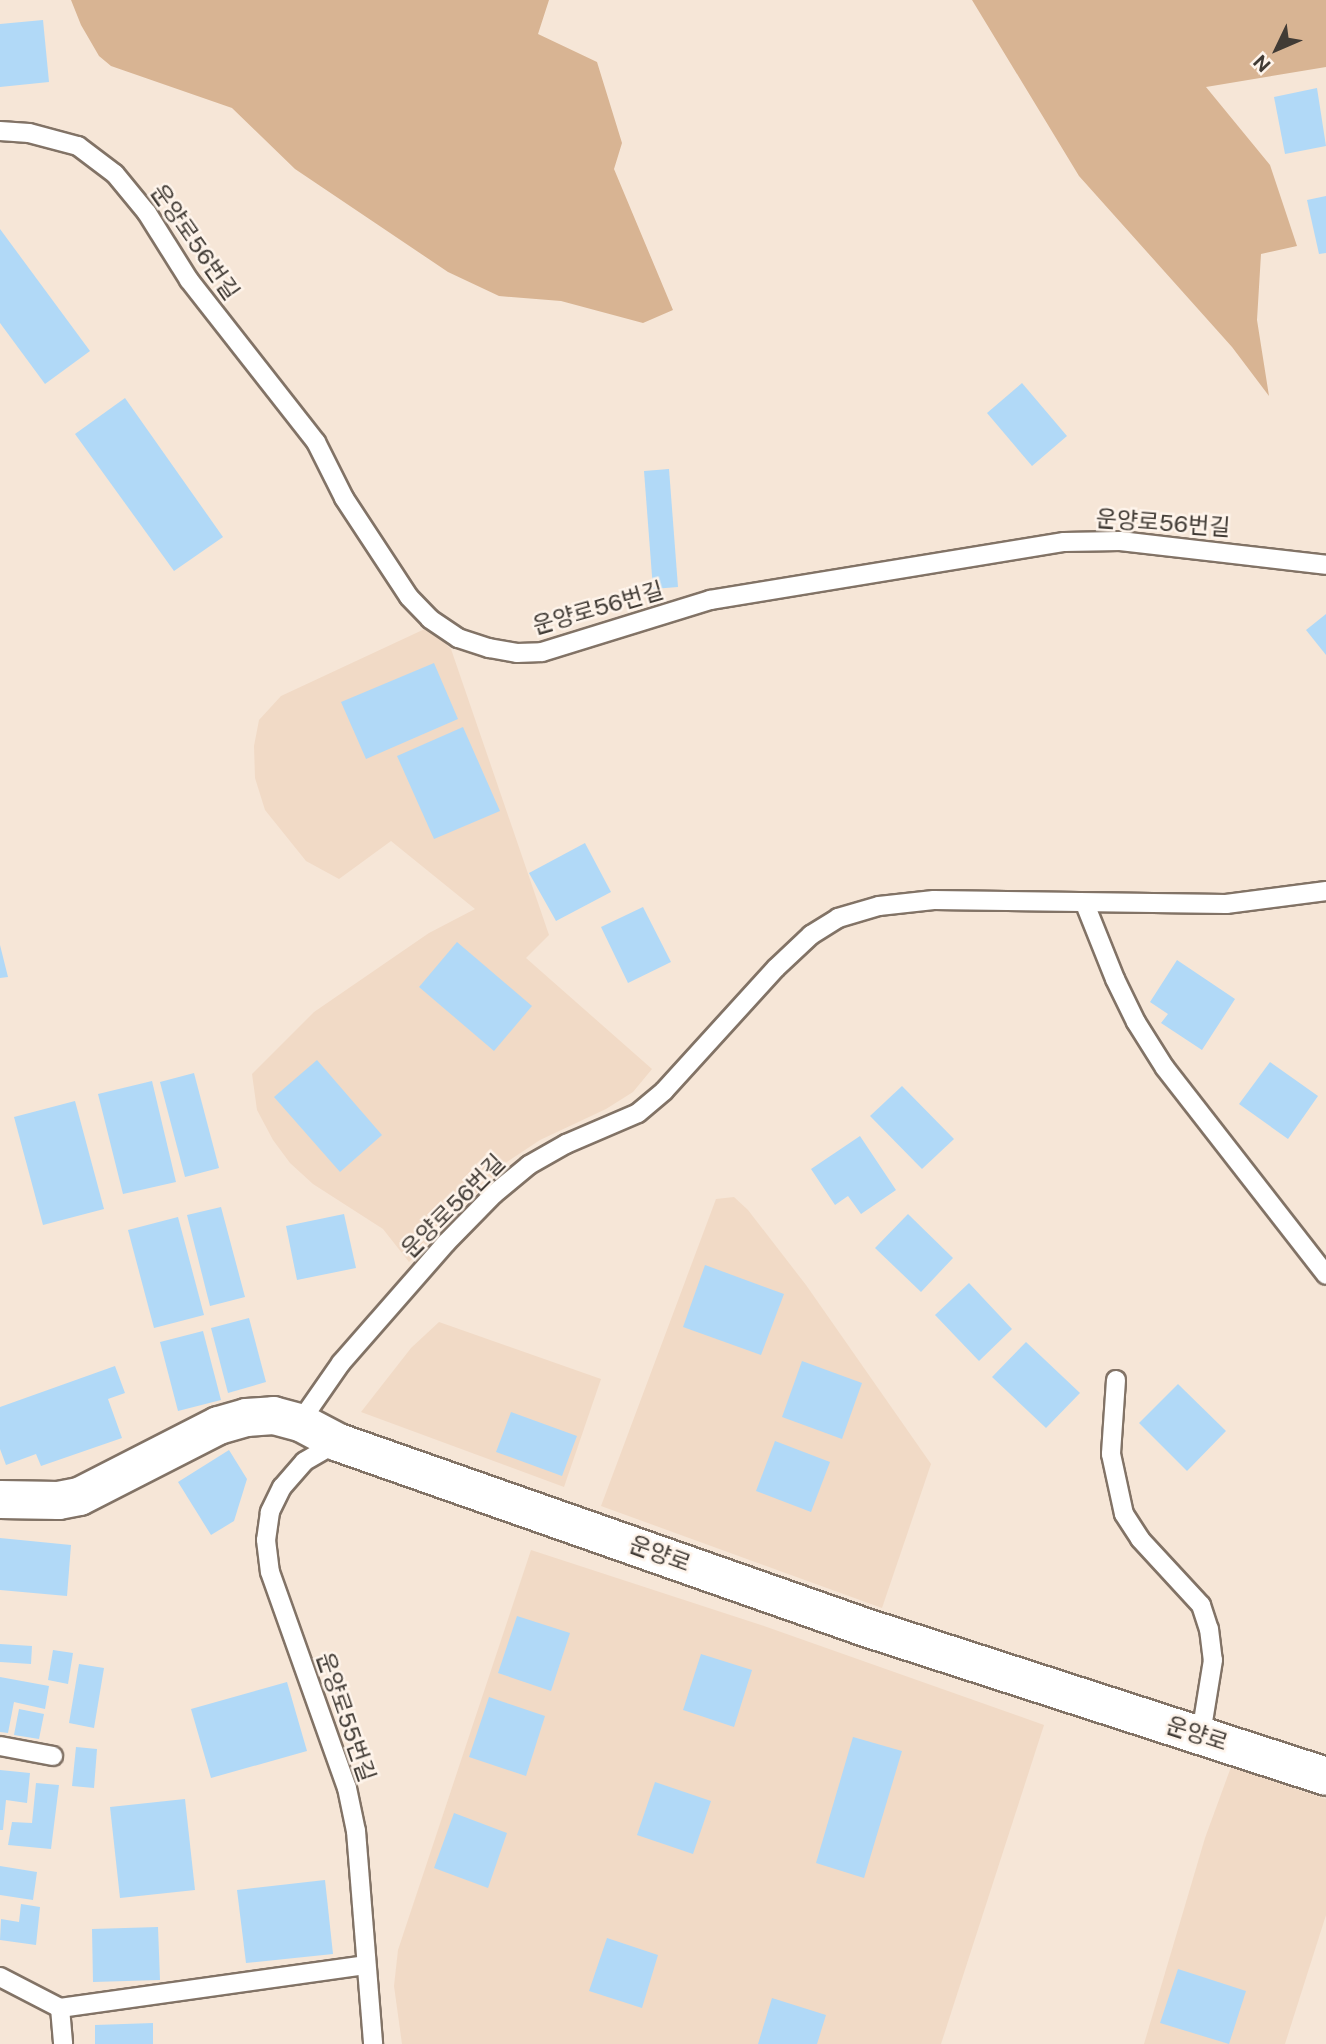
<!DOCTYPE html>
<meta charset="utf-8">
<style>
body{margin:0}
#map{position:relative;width:1326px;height:2044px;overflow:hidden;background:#f6e6d7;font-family:"Public Sans","Noto Sans KR",sans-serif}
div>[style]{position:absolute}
.built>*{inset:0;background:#f1dac6}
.green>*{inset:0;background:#d8b493}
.building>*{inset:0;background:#b1d9f7}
.roads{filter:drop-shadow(2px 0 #827366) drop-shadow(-2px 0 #827366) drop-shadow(0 2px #827366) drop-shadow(0 -2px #827366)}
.service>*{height:18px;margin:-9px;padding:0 9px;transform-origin:9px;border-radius:9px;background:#fff}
.minor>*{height:37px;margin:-18.5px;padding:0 18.5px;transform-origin:18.5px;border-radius:18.5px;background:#fff}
span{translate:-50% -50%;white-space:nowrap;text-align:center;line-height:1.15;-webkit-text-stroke:5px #fef4eb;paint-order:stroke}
.street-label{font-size:23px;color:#413b35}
.north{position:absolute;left:1242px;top:14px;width:70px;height:70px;-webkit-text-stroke:5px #fef4eb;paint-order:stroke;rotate:226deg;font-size:19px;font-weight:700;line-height:28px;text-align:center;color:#413b35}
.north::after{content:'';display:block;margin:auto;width:24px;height:32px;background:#413b35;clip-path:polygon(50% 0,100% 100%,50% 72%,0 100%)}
</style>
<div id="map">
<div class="built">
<div style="clip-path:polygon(429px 627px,451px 649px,549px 935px,526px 958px,652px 1069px,633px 1092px,606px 1109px,540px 1140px,507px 1162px,409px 1262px,383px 1229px,313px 1184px,290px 1163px,273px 1140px,257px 1110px,252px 1074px,314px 1012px,429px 933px,475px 909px,391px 841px,339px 879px,306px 861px,265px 810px,255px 778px,254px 746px,259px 720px,281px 696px)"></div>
<div style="clip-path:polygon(734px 1197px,748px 1210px,806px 1285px,931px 1464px,882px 1608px,601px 1506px,716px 1199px)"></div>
<div style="clip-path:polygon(439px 1322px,601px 1379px,564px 1487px,361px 1412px,411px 1348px)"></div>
<div style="clip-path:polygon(531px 1550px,764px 1626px,1044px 1725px,941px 2044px,402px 2044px,394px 1986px,398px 1950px)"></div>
<div style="clip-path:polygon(1231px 1767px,1326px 1799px,1326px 1915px,1285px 2044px,1144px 2044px,1205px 1838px)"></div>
</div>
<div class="green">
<div style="clip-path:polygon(71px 0,549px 0,538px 34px,597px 62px,622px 143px,614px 169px,673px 310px,643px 323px,561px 301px,499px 296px,448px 272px,295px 169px,232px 108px,111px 66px,99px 56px,81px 25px)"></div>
<div style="clip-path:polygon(972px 0,1326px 0,1326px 67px,1206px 87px,1270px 165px,1297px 246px,1261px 254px,1257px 320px,1269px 396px,1232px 347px,1079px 176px)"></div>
</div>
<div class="building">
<div style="clip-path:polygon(43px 20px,49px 82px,0 87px,0 24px)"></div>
<div style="clip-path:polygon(1317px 88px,1326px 146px,1285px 154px,1274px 97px)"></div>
<div style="clip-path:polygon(1326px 196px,1326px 253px,1319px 254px,1307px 200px)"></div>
<div style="clip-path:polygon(0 229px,90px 351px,45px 384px,0 323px)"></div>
<div style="clip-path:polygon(1022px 383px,1067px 436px,1032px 466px,987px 413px)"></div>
<div style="clip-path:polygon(125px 398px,223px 537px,174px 571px,75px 434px)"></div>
<div style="clip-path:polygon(669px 469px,678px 587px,653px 589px,644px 471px)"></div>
<div style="clip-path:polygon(1326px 614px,1326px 655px,1306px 630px)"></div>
<div style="clip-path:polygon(434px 663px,458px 719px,366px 759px,341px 702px)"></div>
<div style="clip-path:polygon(463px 727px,500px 811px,434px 839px,397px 756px)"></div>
<div style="clip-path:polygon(585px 843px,611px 892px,556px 921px,529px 873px)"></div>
<div style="clip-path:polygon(643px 907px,671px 962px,628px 983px,601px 927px)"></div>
<div style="clip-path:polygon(457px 942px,532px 1006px,494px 1051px,419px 987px)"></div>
<div style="clip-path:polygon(0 945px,8px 977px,0 978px)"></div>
<div style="clip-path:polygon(1177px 960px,1235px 999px,1202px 1050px,1161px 1023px,1168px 1014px,1150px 1002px)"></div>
<div style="clip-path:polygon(317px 1060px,382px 1135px,340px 1172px,274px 1097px)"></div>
<div style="clip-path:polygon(1270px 1062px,1318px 1096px,1288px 1139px,1239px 1104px)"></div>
<div style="clip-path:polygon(194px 1073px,219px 1168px,185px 1177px,160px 1082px)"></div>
<div style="clip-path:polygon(152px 1081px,176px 1182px,123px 1194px,98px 1094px)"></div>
<div style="clip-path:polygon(902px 1086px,954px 1139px,922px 1169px,870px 1116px)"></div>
<div style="clip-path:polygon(75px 1101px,104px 1209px,43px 1225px,14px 1117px)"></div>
<div style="clip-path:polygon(860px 1136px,896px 1190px,861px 1214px,848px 1196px,835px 1205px,811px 1169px)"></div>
<div style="clip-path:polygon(221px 1207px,245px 1297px,210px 1306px,187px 1215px)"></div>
<div style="clip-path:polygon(344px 1214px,356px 1268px,297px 1280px,286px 1226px)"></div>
<div style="clip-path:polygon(908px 1214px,953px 1258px,921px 1292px,875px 1248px)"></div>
<div style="clip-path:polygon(178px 1217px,204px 1315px,154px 1328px,128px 1230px)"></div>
<div style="clip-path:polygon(705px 1265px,784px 1294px,761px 1355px,683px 1327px)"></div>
<div style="clip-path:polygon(969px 1283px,1012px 1329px,979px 1361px,935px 1315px)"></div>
<div style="clip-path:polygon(249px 1318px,266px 1382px,228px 1393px,211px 1328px)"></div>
<div style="clip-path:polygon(203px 1331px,221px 1400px,178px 1411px,160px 1342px)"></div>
<div style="clip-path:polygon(1026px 1342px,1080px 1393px,1046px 1428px,992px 1377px)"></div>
<div style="clip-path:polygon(802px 1361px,862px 1383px,842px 1439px,782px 1417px)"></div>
<div style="clip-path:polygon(115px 1366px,125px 1393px,108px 1399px,122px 1438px,41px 1466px,36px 1454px,6px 1465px,0 1449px,0 1407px)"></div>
<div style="clip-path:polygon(1178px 1384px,1226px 1431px,1187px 1471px,1139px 1423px)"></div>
<div style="clip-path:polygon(511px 1412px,577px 1436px,562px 1476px,496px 1452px)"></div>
<div style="clip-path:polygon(775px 1441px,830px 1462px,811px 1512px,756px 1491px)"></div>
<div style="clip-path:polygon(229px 1450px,247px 1479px,234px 1521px,211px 1535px,178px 1482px)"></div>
<div style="clip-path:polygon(0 1538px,71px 1545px,67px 1596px,0 1590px)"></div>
<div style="clip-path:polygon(517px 1616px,570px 1633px,551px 1691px,498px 1673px)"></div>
<div style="clip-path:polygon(0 1644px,32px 1646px,31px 1664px,0 1662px)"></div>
<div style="clip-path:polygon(53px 1650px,73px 1653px,68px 1684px,48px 1680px)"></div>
<div style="clip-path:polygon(701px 1654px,752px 1670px,734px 1727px,683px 1710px)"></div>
<div style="clip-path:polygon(79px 1664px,104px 1668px,94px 1728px,69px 1723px)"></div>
<div style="clip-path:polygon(0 1677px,49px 1686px,45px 1709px,14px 1702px,8px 1733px,0 1732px)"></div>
<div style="clip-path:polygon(287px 1682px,307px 1751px,211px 1778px,191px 1709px)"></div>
<div style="clip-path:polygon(489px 1697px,545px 1716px,526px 1776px,469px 1757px)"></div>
<div style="clip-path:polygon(19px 1709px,44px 1714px,39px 1739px,14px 1735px)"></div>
<div style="clip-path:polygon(853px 1737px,902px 1751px,864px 1878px,816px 1863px)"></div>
<div style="clip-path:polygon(76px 1747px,97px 1749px,94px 1788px,72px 1786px)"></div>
<div style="clip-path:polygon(0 1770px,30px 1773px,27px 1803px,6px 1800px,3px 1830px,0 1830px)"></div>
<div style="clip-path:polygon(655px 1782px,711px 1801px,693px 1854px,637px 1835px)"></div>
<div style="clip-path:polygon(36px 1783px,59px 1785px,51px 1849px,8px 1845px,12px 1822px,32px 1823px)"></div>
<div style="clip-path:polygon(185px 1799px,195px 1890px,120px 1898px,110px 1807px)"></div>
<div style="clip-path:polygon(454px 1813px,507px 1833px,488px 1888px,434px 1868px)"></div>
<div style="clip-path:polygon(0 1866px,37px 1872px,33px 1900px,0 1895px)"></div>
<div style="clip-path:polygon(325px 1880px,333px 1954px,246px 1963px,237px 1890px)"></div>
<div style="clip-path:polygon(21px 1904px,40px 1907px,36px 1945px,0 1940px,1px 1919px,19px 1922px)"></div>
<div style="clip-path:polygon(158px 1927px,160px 1980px,93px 1982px,92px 1929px)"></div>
<div style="clip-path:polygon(607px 1938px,658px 1955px,642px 2008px,589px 1991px)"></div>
<div style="clip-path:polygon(1178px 1969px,1246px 1991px,1229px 2044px,1160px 2023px)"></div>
<div style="clip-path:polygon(772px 1998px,826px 2015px,817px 2044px,758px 2044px)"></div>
<div style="clip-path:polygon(153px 2023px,153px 2044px,95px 2044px,95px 2025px)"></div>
</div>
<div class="roads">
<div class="service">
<div style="left:0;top:131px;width:29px;rotate:4deg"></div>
<div style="left:29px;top:133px;width:51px;rotate:14.9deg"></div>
<div style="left:78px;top:146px;width:46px;rotate:37.1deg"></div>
<div style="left:115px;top:174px;width:50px;rotate:50.6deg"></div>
<div style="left:147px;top:213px;width:79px;rotate:57.9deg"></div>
<div style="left:189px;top:280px;width:206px;rotate:51.9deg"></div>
<div style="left:316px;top:442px;width:63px;rotate:63.4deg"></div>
<div style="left:344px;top:498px;width:118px;rotate:56.7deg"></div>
<div style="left:409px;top:597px;width:30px;rotate:46deg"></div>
<div style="left:430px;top:619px;width:34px;rotate:34deg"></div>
<div style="left:458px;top:638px;width:33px;rotate:18deg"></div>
<div style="left:489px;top:648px;width:28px;rotate:10deg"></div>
<div style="left:517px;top:653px;width:25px;rotate:-2deg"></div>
<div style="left:542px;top:652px;width:176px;rotate:-17.2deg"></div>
<div style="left:710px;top:600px;width:359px;rotate:-9.3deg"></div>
<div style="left:1064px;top:542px;width:56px;rotate:-1deg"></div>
<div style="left:1120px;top:541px;width:207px;rotate:6.6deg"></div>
<div style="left:1085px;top:904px;width:81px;rotate:68.2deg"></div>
<div style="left:1115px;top:979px;width:48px;rotate:64deg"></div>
<div style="left:1136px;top:1022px;width:54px;rotate:57.8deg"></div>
<div style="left:1165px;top:1068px;width:262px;rotate:52.1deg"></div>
<div style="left:1116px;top:1380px;width:74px;rotate:93.9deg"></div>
<div style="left:1111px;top:1454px;width:61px;rotate:77.8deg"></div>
<div style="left:1124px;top:1514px;width:30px;rotate:57deg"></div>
<div style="left:1140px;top:1539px;width:90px;rotate:47.3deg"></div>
<div style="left:1201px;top:1605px;width:25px;rotate:72deg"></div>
<div style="left:1209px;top:1629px;width:31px;rotate:83deg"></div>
<div style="left:1213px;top:1660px;width:75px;rotate:99.2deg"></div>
<div style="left:300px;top:1422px;width:72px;rotate:-55.2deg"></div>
<div style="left:341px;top:1363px;width:159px;rotate:-48.8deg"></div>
<div style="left:446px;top:1243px;width:69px;rotate:-45.6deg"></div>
<div style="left:494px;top:1194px;width:45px;rotate:-39.6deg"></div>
<div style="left:529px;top:1165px;width:43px;rotate:-29.6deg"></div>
<div style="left:566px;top:1144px;width:78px;rotate:-23.3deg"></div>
<div style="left:638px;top:1113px;width:34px;rotate:-40deg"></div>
<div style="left:664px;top:1091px;width:166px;rotate:-47.7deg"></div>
<div style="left:776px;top:968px;width:48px;rotate:-43.3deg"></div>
<div style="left:811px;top:935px;width:32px;rotate:-32deg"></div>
<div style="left:838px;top:918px;width:43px;rotate:-16.3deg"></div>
<div style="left:879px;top:906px;width:55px;rotate:-6.2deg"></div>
<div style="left:934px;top:900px;width:292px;rotate:0.8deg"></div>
<div style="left:1226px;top:904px;width:101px;rotate:-7.4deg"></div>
<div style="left:338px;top:1442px;width:39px;rotate:150deg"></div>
<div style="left:304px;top:1462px;width:33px;rotate:131deg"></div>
<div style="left:282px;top:1487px;width:28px;rotate:116deg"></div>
<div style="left:270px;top:1512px;width:28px;rotate:98deg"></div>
<div style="left:266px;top:1540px;width:32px;rotate:83deg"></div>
<div style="left:270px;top:1572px;width:229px;rotate:70.4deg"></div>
<div style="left:347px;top:1788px;width:44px;rotate:78.2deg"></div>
<div style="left:356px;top:1831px;width:214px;rotate:85.4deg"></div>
<div style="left:0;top:1746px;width:54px;rotate:10.7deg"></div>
<div style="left:0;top:1977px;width:68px;rotate:27.3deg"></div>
<div style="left:60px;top:2008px;width:36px;rotate:85deg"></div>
<div style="left:60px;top:2008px;width:308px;rotate:-8deg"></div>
</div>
<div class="minor">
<div style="left:0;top:1499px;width:58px;rotate:1deg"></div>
<div style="left:58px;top:1500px;width:21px;rotate:-11deg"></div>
<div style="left:79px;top:1496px;width:156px;rotate:-27.1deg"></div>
<div style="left:218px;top:1425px;width:29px;rotate:-16deg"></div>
<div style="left:246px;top:1417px;width:27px;rotate:-4deg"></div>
<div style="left:273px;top:1415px;width:28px;rotate:15deg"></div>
<div style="left:300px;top:1422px;width:43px;rotate:27.8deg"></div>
<div style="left:338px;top:1442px;width:559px;rotate:19.34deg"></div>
<div style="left:865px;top:1627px;width:484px;rotate:17.9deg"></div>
</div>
</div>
<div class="street-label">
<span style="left:195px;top:242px;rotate:55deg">운양로56번길</span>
<span style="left:1163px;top:523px;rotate:4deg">운양로56번길</span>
<span style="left:598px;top:608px;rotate:-16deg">운양로56번길</span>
<span style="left:453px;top:1206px;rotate:-45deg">운양로56번길</span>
<span style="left:660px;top:1554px;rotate:20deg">운양로</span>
<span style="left:346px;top:1717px;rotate:71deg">운양로55번길</span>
<span style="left:1197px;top:1734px;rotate:18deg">운양로</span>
</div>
<div class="north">N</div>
</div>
